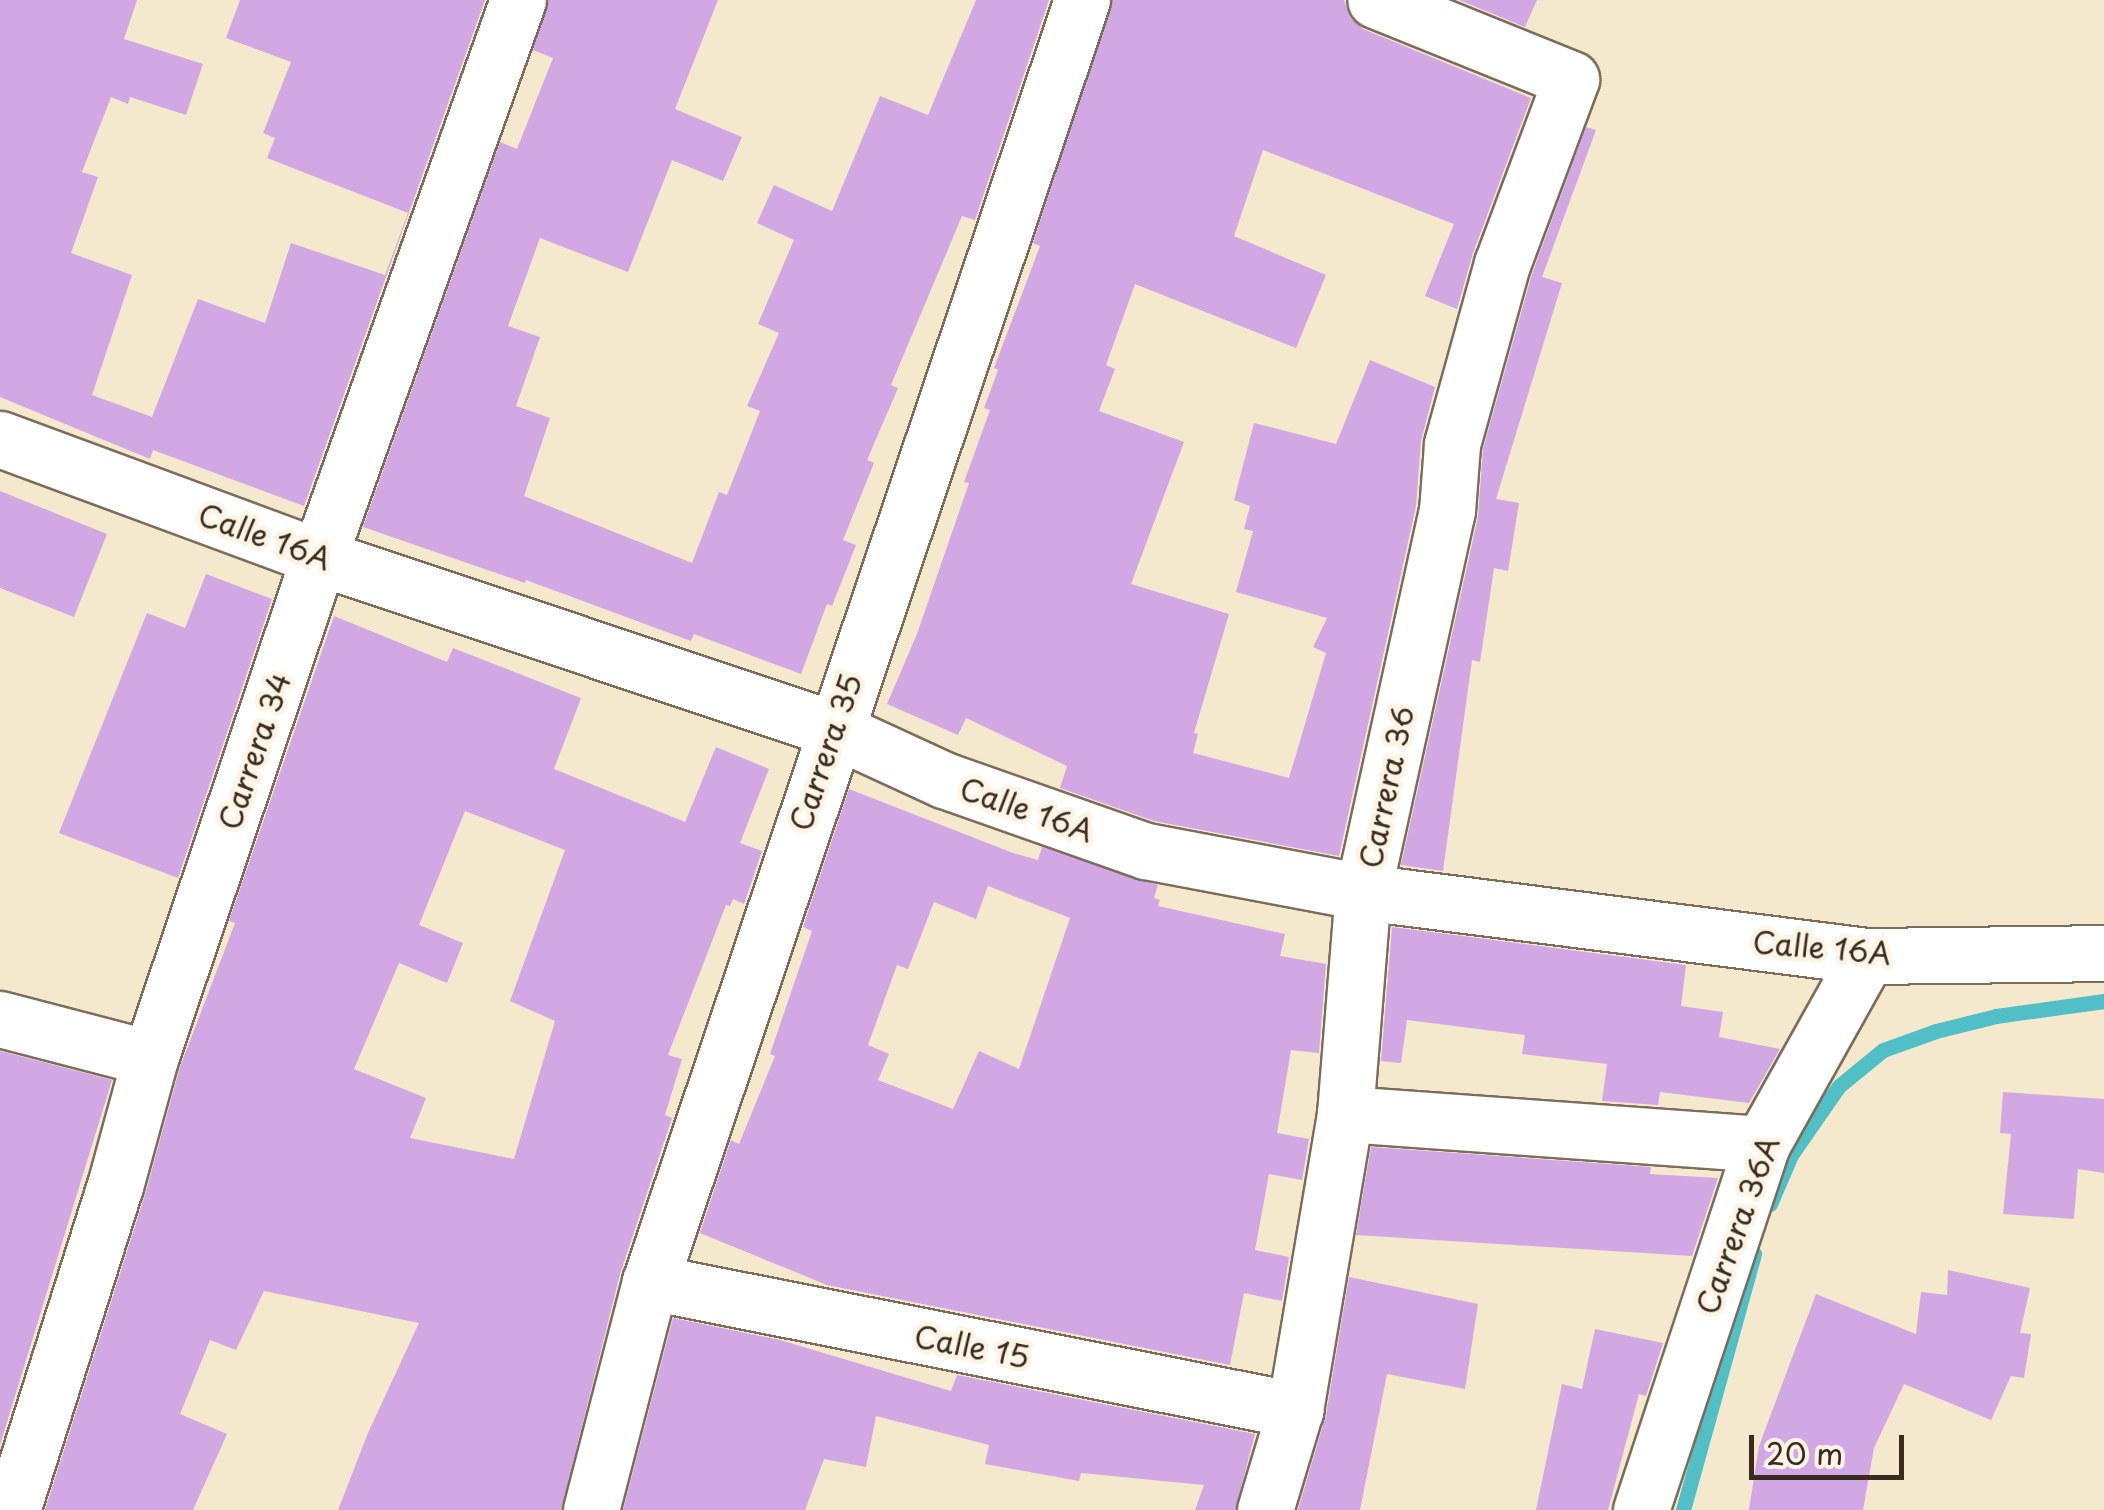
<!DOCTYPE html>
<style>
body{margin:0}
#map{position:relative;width:2104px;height:1510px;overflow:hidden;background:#f4e8cd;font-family:"Playpen Sans",sans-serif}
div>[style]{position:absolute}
.stream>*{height:15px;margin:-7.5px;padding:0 7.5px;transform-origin:7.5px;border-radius:7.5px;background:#51bfc6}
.building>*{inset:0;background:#d2a8e4}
.roads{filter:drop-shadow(2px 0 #7c6c5b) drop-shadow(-2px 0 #7c6c5b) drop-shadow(0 2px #7c6c5b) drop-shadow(0 -2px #7c6c5b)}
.minor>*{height:55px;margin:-27.5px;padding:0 27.5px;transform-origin:27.5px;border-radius:27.5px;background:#fff}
span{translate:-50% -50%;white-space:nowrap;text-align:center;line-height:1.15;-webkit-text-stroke:10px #fcf5e5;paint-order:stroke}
.street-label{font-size:30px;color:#3b2a1e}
.scale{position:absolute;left:1749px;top:1435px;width:155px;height:45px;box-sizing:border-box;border:5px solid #3b2a1e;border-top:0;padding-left:12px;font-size:30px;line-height:35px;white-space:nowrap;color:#3b2a1e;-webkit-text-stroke:8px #fcf5e5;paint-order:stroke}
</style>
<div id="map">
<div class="stream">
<div style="left:1770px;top:1204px;width:53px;rotate:-66.8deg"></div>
<div style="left:1791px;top:1155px;width:84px;rotate:-55.2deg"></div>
<div style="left:1839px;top:1086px;width:57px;rotate:-39.3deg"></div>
<div style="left:1883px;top:1050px;width:56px;rotate:-19.7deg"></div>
<div style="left:1936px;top:1031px;width:62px;rotate:-14deg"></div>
<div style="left:1996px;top:1016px;width:109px;rotate:-7.9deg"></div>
<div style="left:1683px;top:1510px;width:266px;rotate:-74.5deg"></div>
</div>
<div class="building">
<div style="clip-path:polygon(0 0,137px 0,124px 39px,203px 64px,186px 115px,130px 97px,128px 104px,111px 97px,82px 172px,98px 177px,71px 253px,132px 275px,92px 395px,152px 417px,198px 299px,265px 323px,291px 243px,385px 275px,408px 213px,267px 158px,275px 138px,263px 133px,291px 62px,226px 38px,240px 0,485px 0,304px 506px,153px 450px,150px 459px,0 397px)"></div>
<div style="clip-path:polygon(548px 0,718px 0,675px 109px,742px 137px,723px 181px,672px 160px,628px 272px,540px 238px,508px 326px,540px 337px,516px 406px,550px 418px,524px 496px,692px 563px,719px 492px,727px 495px,760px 411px,747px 406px,779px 333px,758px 324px,794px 240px,757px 223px,774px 185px,832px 211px,880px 96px,928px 115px,976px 0,1049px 0,975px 220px,962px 216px,891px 385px,898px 388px,867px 460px,874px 463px,843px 540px,856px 545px,832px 606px,827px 604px,801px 674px,694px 634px,691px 641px,526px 580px,525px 583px,363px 527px,500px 142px,517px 149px,553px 58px,533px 50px)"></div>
<div style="clip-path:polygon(1112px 0,1344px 0,1350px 18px,1363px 29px,1531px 98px,1473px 253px,1457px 309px,1425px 296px,1454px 224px,1263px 150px,1234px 236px,1326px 275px,1296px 348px,1135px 284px,1106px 365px,1115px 369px,1099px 411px,1184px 442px,1131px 584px,1229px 614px,1194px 733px,1198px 734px,1193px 753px,1289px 778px,1326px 653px,1313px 647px,1327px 618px,1236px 592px,1253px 531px,1244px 529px,1250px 506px,1234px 500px,1254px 423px,1336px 444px,1370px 360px,1435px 387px,1421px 441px,1416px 506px,1339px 856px,1154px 821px,1060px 788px,1067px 766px,966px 718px,958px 735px,887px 704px,917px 634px,969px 483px,964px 482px,990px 410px,984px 408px,998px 370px,994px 368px,1040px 246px,1033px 243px)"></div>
<div style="clip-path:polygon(1459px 0,1537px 0,1525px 27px)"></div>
<div style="clip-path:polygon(1586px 127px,1596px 130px,1542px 277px,1562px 283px,1496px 499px,1519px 503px,1508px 571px,1494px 568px,1480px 662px,1472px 660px,1443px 871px,1401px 865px,1478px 517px,1483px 449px,1532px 274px)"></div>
<div style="clip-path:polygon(0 491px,107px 534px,74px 617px,0 588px)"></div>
<div style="clip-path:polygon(206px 574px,272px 599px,178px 878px,59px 833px,147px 613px,185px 628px)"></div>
<div style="clip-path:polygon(evenodd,334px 616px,447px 662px,453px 648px,581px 698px,554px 769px,685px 822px,716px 747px,769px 769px,740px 843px,762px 851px,744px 904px,733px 899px,730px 906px,726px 905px,668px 1055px,682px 1059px,665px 1115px,672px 1118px,620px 1274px,561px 1510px,338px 1510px,368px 1433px,419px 1323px,264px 1291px,236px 1350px,210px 1340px,180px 1414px,227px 1434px,193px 1510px,45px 1510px,145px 1195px,180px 1067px,235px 923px,229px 921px,334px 616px,465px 811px,565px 850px,510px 1001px,555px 1021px,514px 1159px,410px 1138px,426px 1098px,354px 1069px,399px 963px,447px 983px,463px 943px,419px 925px,465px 811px)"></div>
<div style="clip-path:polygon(evenodd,849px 789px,1013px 853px,1038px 860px,1042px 847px,1158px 885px,1154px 898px,1160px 900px,1158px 906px,1285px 934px,1280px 956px,1326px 964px,1319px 1053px,1291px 1050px,1277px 1133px,1309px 1139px,1302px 1180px,1269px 1174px,1255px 1250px,1289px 1257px,1282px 1301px,1244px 1293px,1230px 1365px,827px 1285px,700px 1233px,731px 1140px,739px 1144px,775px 1056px,770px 1054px,812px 931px,803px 927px,849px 789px,988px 886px,1070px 918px,1019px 1069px,979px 1051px,953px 1109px,878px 1080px,889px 1054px,868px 1045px,897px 965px,908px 969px,934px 902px,976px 919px,988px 886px)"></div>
<div style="clip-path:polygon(1392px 927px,1686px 965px,1681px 1006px,1723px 1012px,1719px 1037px,1780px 1049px,1749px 1103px,1660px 1092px,1658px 1105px,1602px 1101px,1607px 1064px,1522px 1054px,1525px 1035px,1407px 1020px,1401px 1063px,1381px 1061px)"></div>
<div style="clip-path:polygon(0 1051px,112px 1080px,0 1445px)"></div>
<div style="clip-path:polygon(2003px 1092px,2104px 1099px,2104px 1173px,2078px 1169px,2074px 1219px,2003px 1214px,2011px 1134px,2000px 1133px)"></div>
<div style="clip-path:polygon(1371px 1147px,1651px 1167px,1650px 1174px,1718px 1178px,1692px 1256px,1356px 1235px)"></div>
<div style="clip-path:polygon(1948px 1270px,2030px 1288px,2020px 1333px,2031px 1334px,2024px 1378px,2011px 1376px,1991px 1420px,1904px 1384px,1874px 1448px,1863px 1510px,1749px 1510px,1759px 1446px,1816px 1294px,1916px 1334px,1921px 1292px,1947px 1295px)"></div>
<div style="clip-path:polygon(1349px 1277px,1478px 1304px,1465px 1389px,1387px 1374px,1360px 1510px,1298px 1510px,1326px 1415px)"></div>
<div style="clip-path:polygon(673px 1318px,780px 1340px,951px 1391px,957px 1375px,1255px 1434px,1235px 1510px,1195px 1510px,1204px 1485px,1081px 1473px,1079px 1481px,985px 1464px,989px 1445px,876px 1416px,866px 1467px,824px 1459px,805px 1510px,623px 1510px)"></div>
<div style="clip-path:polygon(1595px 1329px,1663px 1343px,1646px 1396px,1639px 1394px,1608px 1510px,1536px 1510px,1562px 1384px,1582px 1389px)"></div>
</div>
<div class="roads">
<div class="minor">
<div style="left:0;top:439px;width:340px;rotate:20.3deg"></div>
<div style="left:319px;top:557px;width:542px;rotate:18.5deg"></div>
<div style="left:833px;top:729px;width:122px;rotate:24.7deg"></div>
<div style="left:944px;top:780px;width:214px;rotate:19.4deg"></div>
<div style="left:1146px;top:851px;width:221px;rotate:10.7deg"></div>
<div style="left:1363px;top:892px;width:508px;rotate:7.24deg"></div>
<div style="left:1867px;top:956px;width:237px;rotate:-0.7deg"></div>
<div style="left:0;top:1019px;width:155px;rotate:14.6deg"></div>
<div style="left:1345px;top:1114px;width:418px;rotate:4.1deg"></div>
<div style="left:650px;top:1282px;width:658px;rotate:11.22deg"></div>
<div style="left:12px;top:1510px;width:340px;rotate:-72.4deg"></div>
<div style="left:115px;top:1186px;width:133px;rotate:-74.7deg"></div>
<div style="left:150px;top:1058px;width:529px;rotate:-71.36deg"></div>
<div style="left:319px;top:557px;width:591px;rotate:-70.34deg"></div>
<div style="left:591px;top:1510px;width:236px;rotate:-75.5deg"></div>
<div style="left:650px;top:1282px;width:1353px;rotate:-71.38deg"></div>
<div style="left:1265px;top:1510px;width:104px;rotate:-73.3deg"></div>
<div style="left:1295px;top:1410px;width:300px;rotate:-80.4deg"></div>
<div style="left:1345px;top:1114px;width:223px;rotate:-85.4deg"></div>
<div style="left:1363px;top:892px;width:390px;rotate:-77.6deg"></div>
<div style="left:1447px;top:511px;width:67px;rotate:-85.7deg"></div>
<div style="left:1452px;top:444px;width:187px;rotate:-74.5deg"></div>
<div style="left:1502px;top:264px;width:197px;rotate:-69.5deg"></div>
<div style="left:1571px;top:79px;width:211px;rotate:-158deg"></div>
<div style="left:1641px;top:1510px;width:385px;rotate:-71.7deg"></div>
<div style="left:1762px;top:1144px;width:215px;rotate:-60.8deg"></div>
</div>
</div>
<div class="street-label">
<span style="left:265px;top:536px;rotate:20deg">Calle 16A</span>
<span style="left:254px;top:751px;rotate:-71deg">Carrera 34</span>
<span style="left:825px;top:752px;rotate:-71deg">Carrera 35</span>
<span style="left:1386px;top:787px;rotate:-78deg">Carrera 36</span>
<span style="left:1027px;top:809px;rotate:19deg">Calle 16A</span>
<span style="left:1822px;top:947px;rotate:5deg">Calle 16A</span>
<span style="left:1737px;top:1225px;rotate:-70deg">Carrera 36A</span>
<span style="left:972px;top:1346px;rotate:11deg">Calle 15</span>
</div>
<div class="scale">20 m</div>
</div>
